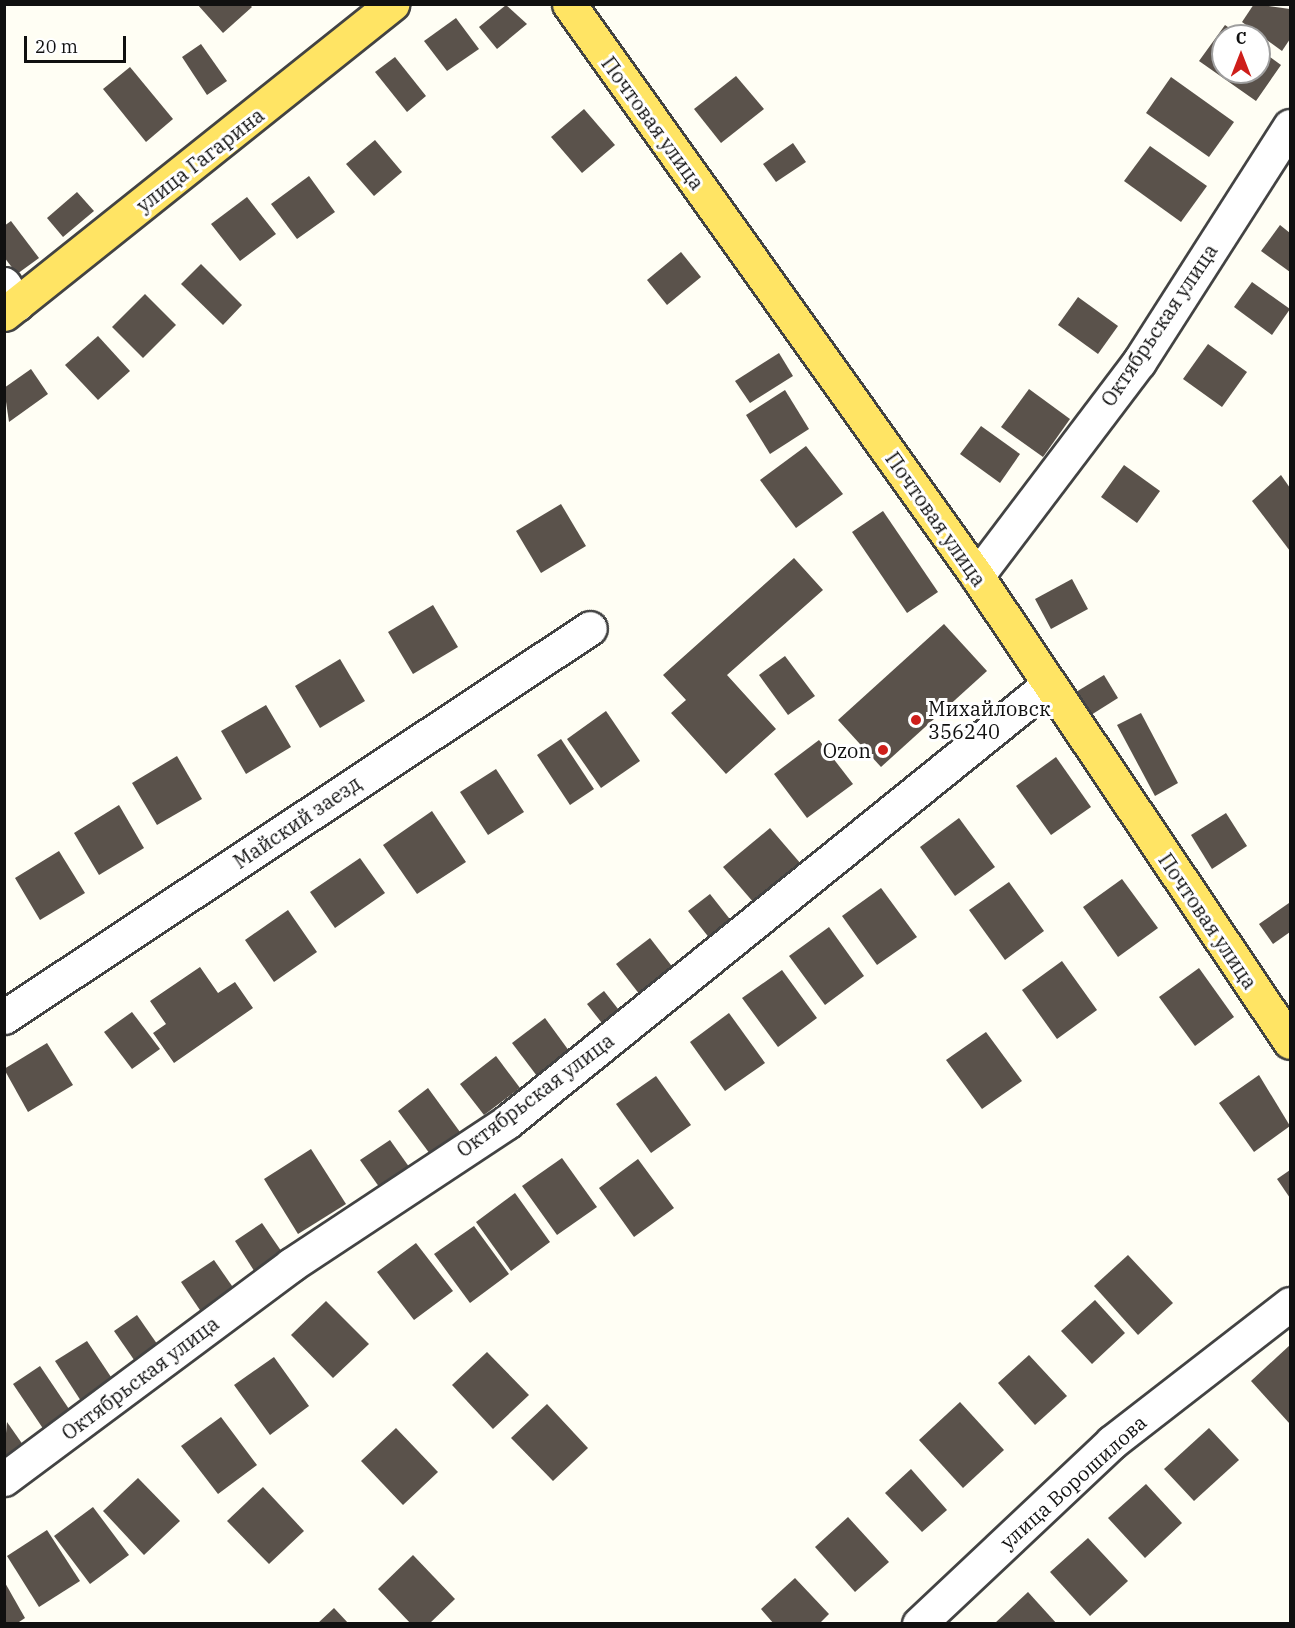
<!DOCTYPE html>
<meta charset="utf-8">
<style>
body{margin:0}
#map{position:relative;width:1295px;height:1628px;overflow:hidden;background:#fffef4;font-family:"IBM Plex Serif",serif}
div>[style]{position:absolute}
.building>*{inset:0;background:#5a524b}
.roads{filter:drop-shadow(2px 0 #434343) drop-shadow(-2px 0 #434343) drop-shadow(0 2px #434343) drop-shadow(0 -2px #434343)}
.minor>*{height:33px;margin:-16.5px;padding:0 16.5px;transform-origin:16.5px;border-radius:16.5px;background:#fff}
.major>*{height:33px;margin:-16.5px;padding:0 16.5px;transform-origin:16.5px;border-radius:16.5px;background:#ffe464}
.dots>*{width:16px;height:16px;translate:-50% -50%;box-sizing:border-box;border:3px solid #fff;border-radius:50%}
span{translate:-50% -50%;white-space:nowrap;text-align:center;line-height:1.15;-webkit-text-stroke:6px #fff;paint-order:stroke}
.street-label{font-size:20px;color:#101010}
.poi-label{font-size:20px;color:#101010}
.left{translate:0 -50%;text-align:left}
.right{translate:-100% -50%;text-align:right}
.frame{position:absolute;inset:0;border:6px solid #101010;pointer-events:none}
.north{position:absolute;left:1211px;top:24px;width:60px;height:60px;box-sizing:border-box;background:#fff;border:2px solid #9f9f9f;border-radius:50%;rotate:0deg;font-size:16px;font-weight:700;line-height:24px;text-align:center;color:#101010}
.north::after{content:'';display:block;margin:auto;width:21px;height:27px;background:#ce1e1a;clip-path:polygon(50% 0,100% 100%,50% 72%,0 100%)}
.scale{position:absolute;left:24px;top:36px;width:102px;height:27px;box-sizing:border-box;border:3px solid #101010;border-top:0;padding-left:8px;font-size:18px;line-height:21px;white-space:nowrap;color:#101010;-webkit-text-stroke:4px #fff;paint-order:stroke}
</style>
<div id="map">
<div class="building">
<div style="clip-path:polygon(197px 4px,249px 4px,252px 7px,223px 33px)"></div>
<div style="clip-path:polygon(1254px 4px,1290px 9px,1290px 39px,1282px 51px,1242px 22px)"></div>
<div style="clip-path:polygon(506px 5px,527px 24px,497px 49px,479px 27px)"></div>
<div style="clip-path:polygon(456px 18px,479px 49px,447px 71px,424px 41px)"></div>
<div style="clip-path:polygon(1225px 25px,1241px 36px,1223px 36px,1223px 72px,1259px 72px,1259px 49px,1281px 65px,1256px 101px,1199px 61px)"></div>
<div style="clip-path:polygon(201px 44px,227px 81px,207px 95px,182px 57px)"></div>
<div style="clip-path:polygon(395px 57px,426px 96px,407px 112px,375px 72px)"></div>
<div style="clip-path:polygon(130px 67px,173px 119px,146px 142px,103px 89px)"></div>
<div style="clip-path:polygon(736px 76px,764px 109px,721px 143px,694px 109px)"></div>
<div style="clip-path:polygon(1171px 77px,1234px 122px,1209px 157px,1146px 113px)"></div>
<div style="clip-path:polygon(584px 109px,615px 145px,582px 173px,551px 137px)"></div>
<div style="clip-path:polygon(375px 140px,402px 172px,374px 196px,346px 164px)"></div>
<div style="clip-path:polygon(793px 143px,806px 162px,776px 182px,763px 164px)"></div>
<div style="clip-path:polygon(1150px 146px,1207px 186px,1181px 222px,1124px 181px)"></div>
<div style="clip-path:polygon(309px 176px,335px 212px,297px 239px,271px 204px)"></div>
<div style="clip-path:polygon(77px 192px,94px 211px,63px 237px,47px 218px)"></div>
<div style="clip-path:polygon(247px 197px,276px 234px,240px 261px,211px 224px)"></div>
<div style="clip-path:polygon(11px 221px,39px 258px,17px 274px,4px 257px,4px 226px)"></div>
<div style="clip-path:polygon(1280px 225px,1290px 233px,1290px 272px,1261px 251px)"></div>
<div style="clip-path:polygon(681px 252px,701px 277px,667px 305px,647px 280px)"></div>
<div style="clip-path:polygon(201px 264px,242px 305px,223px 325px,181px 284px)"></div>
<div style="clip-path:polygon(1252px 282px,1290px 309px,1272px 335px,1234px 307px)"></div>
<div style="clip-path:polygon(145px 294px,176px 325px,143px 358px,112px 327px)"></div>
<div style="clip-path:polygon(1078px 297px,1118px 326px,1098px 354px,1058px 325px)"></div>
<div style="clip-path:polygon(98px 336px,130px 371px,98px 400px,65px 365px)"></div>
<div style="clip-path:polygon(1208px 344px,1247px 372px,1222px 407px,1183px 379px)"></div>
<div style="clip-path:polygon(779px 353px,793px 376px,750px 403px,735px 381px)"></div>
<div style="clip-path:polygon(31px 369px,48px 394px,9px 422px,4px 388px)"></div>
<div style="clip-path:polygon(1029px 389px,1070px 419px,1043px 457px,1001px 427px)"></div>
<div style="clip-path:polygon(785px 390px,809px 429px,770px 454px,746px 415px)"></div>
<div style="clip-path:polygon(981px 426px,1020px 454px,1000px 483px,960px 454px)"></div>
<div style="clip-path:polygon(806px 446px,843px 494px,796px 528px,760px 480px)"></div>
<div style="clip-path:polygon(1124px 465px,1160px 491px,1137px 523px,1101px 497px)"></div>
<div style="clip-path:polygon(1281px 475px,1290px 488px,1290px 551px,1252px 501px)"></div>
<div style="clip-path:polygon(561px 504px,586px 546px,541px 573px,516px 531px)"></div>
<div style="clip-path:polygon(883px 511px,938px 592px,907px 613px,852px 532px)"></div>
<div style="clip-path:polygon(794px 558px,823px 590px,727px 675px,776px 729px,726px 774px,671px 713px,686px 700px,663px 675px)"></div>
<div style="clip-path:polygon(1072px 579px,1088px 609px,1051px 629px,1035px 599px)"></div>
<div style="clip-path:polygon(433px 605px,458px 647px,413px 674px,388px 632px)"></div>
<div style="clip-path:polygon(944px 624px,987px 671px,881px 767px,838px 720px)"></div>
<div style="clip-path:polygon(785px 656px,815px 696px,788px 715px,759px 675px)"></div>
<div style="clip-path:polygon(340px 659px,365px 701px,320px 728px,295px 686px)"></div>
<div style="clip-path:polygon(1104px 675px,1118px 698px,1091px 715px,1076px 692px)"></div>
<div style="clip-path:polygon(266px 705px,291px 747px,246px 774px,221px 731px)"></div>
<div style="clip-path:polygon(606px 711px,640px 761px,601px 788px,567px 739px)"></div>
<div style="clip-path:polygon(1141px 713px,1178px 783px,1155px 796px,1117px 725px)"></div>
<div style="clip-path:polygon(561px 739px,594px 789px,570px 805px,537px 755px)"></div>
<div style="clip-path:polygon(819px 740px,853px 784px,807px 818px,774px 774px)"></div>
<div style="clip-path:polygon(177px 756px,202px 799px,157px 825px,132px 783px)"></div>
<div style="clip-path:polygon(1056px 757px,1091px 807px,1051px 835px,1016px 786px)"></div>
<div style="clip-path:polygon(496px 769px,524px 812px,488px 835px,460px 792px)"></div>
<div style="clip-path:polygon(119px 805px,144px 848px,99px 875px,74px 833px)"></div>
<div style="clip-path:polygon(432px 811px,466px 862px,417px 894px,383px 845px)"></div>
<div style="clip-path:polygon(1226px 813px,1247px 846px,1212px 869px,1191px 835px)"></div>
<div style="clip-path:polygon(959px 818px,995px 867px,955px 896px,920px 847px)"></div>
<div style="clip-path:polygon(770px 828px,801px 864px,754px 903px,723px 867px)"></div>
<div style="clip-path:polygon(59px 851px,85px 893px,40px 920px,15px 878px)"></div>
<div style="clip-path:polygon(360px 858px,385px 893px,335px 928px,310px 892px)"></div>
<div style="clip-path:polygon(1122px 879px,1158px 928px,1118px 957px,1083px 907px)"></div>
<div style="clip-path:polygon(1009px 882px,1044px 931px,1005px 960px,969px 910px)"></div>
<div style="clip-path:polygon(881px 888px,917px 937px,877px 965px,842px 916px)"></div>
<div style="clip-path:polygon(710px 894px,740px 932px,718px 949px,688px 911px)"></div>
<div style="clip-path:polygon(1289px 903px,1290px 932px,1273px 944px,1259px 924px)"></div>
<div style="clip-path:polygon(288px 910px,317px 952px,274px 982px,245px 940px)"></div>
<div style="clip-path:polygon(829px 927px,864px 976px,825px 1005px,789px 956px)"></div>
<div style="clip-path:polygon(650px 938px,681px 978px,647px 1004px,616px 964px)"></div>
<div style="clip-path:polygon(1062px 961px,1097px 1010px,1057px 1039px,1022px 990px)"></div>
<div style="clip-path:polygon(200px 967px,218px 993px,235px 982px,253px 1008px,174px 1063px,153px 1033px,166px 1024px,150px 1001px)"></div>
<div style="clip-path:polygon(1199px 968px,1234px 1017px,1195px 1046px,1159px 997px)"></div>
<div style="clip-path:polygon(782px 970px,817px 1018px,778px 1047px,742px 998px)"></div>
<div style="clip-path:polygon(604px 991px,629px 1023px,612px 1036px,587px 1004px)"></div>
<div style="clip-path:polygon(132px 1012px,160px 1049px,132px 1069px,104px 1032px)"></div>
<div style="clip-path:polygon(729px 1013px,765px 1063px,725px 1091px,690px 1042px)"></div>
<div style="clip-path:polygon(545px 1018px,572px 1055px,540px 1080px,512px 1043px)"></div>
<div style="clip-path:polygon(986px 1032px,1022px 1081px,982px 1109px,946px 1060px)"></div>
<div style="clip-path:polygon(47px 1043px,73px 1085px,28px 1112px,4px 1069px)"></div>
<div style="clip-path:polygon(496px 1056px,520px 1088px,484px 1115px,460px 1084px)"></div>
<div style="clip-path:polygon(1259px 1075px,1290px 1126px,1254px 1152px,1219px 1103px)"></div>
<div style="clip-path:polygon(656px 1076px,691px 1125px,651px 1153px,616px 1104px)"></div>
<div style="clip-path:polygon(428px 1088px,460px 1132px,430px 1154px,398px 1111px)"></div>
<div style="clip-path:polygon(390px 1140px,412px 1171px,382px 1191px,360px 1160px)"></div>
<div style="clip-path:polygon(311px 1149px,346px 1204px,298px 1234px,264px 1179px)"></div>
<div style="clip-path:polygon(562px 1158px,597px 1207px,557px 1235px,522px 1186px)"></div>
<div style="clip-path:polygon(638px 1159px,674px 1208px,634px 1237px,599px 1188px)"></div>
<div style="clip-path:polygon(1290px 1170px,1290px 1198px,1277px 1179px)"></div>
<div style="clip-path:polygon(515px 1193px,550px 1242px,511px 1271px,476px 1222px)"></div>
<div style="clip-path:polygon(262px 1223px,288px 1261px,260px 1280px,235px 1241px)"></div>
<div style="clip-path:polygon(474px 1226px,509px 1274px,470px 1303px,434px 1254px)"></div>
<div style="clip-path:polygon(416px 1243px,453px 1291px,414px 1320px,377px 1272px)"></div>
<div style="clip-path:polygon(1128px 1255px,1173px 1303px,1138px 1335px,1094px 1286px)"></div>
<div style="clip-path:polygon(214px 1260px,239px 1296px,206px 1319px,181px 1282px)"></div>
<div style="clip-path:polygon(1095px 1300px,1125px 1333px,1092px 1364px,1061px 1331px)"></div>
<div style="clip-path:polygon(326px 1301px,369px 1344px,333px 1378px,291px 1335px)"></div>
<div style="clip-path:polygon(137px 1315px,162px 1351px,139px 1367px,114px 1331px)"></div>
<div style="clip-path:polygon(87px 1341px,113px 1380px,81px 1401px,55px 1361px)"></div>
<div style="clip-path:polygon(1290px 1345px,1290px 1424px,1251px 1381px)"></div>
<div style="clip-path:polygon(487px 1352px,529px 1395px,493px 1429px,452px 1385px)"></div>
<div style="clip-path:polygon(1029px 1355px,1067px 1396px,1035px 1425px,998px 1383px)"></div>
<div style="clip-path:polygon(274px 1357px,309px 1406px,270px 1435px,234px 1385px)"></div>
<div style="clip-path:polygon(40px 1366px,71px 1412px,44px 1430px,13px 1384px)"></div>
<div style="clip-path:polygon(960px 1402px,1004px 1450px,963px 1488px,919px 1440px)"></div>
<div style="clip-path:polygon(547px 1404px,588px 1448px,553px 1481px,511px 1438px)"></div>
<div style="clip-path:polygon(221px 1417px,257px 1465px,218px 1494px,181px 1446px)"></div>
<div style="clip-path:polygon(7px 1422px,28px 1452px,10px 1464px,4px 1456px)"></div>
<div style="clip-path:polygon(396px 1428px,438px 1472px,403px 1505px,361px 1461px)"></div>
<div style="clip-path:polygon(1209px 1428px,1239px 1460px,1194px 1501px,1164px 1469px)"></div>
<div style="clip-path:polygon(911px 1469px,947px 1510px,922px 1532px,885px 1493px)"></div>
<div style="clip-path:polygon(138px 1478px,180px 1521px,144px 1555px,103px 1511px)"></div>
<div style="clip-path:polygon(1146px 1484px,1182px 1523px,1145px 1558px,1108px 1518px)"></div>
<div style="clip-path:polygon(263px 1487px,304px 1531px,269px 1564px,227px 1521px)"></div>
<div style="clip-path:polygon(93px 1507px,129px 1555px,90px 1584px,54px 1536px)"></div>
<div style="clip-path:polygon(848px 1517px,889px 1562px,855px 1592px,815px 1547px)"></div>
<div style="clip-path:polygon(47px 1530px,80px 1581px,39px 1607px,7px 1556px)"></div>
<div style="clip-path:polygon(1088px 1538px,1128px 1581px,1090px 1616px,1050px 1572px)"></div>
<div style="clip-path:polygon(413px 1555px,455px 1599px,429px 1624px,411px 1624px,378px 1589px)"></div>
<div style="clip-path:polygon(795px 1578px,829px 1614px,819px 1624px,774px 1624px,761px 1609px)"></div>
<div style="clip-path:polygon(4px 1581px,25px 1618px,16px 1624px,4px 1624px)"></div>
<div style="clip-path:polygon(1028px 1592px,1057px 1624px,994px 1624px)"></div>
<div style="clip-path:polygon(334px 1608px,349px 1624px,317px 1624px)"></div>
</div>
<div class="roads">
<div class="minor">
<div style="left:4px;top:284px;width:24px;rotate:57deg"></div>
<div style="left:977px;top:576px;width:268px;rotate:-52.9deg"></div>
<div style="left:1139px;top:362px;width:280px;rotate:-57.4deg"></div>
<div style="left:4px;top:1017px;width:703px;rotate:-33.58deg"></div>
<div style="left:4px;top:1479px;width:358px;rotate:-36.7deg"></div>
<div style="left:291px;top:1265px;width:259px;rotate:-33.5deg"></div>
<div style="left:507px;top:1122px;width:694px;rotate:-38.92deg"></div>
<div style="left:919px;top:1624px;width:265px;rotate:-43.3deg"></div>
<div style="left:1112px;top:1442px;width:225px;rotate:-37.8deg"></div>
</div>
<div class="major">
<div style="left:569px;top:4px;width:703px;rotate:54.5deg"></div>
<div style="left:977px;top:576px;width:561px;rotate:56.11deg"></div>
<div style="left:4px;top:314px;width:497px;rotate:-38.6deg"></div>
</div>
</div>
<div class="dots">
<div style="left:916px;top:720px;background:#ce1e1a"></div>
<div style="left:883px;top:750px;background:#ce1e1a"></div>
</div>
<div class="street-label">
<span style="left:653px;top:123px;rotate:54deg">Почтовая улица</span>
<span style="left:200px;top:160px;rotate:-38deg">улица Гагарина</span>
<span style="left:1159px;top:325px;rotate:-56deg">Октябрьская улица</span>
<span style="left:936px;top:519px;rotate:55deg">Почтовая улица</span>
<span style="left:297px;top:822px;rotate:-34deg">Майский заезд</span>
<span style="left:1208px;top:921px;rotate:56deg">Почтовая улица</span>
<span style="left:535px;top:1095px;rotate:-37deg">Октябрьская улица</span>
<span style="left:140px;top:1378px;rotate:-37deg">Октябрьская улица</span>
<span style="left:1073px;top:1482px;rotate:-42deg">улица Ворошилова</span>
</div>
<div class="poi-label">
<span class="left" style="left:928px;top:720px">Михайловск<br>356240</span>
<span class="right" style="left:871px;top:750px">Ozon</span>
</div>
<div class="frame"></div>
<div class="north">С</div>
<div class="scale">20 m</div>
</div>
